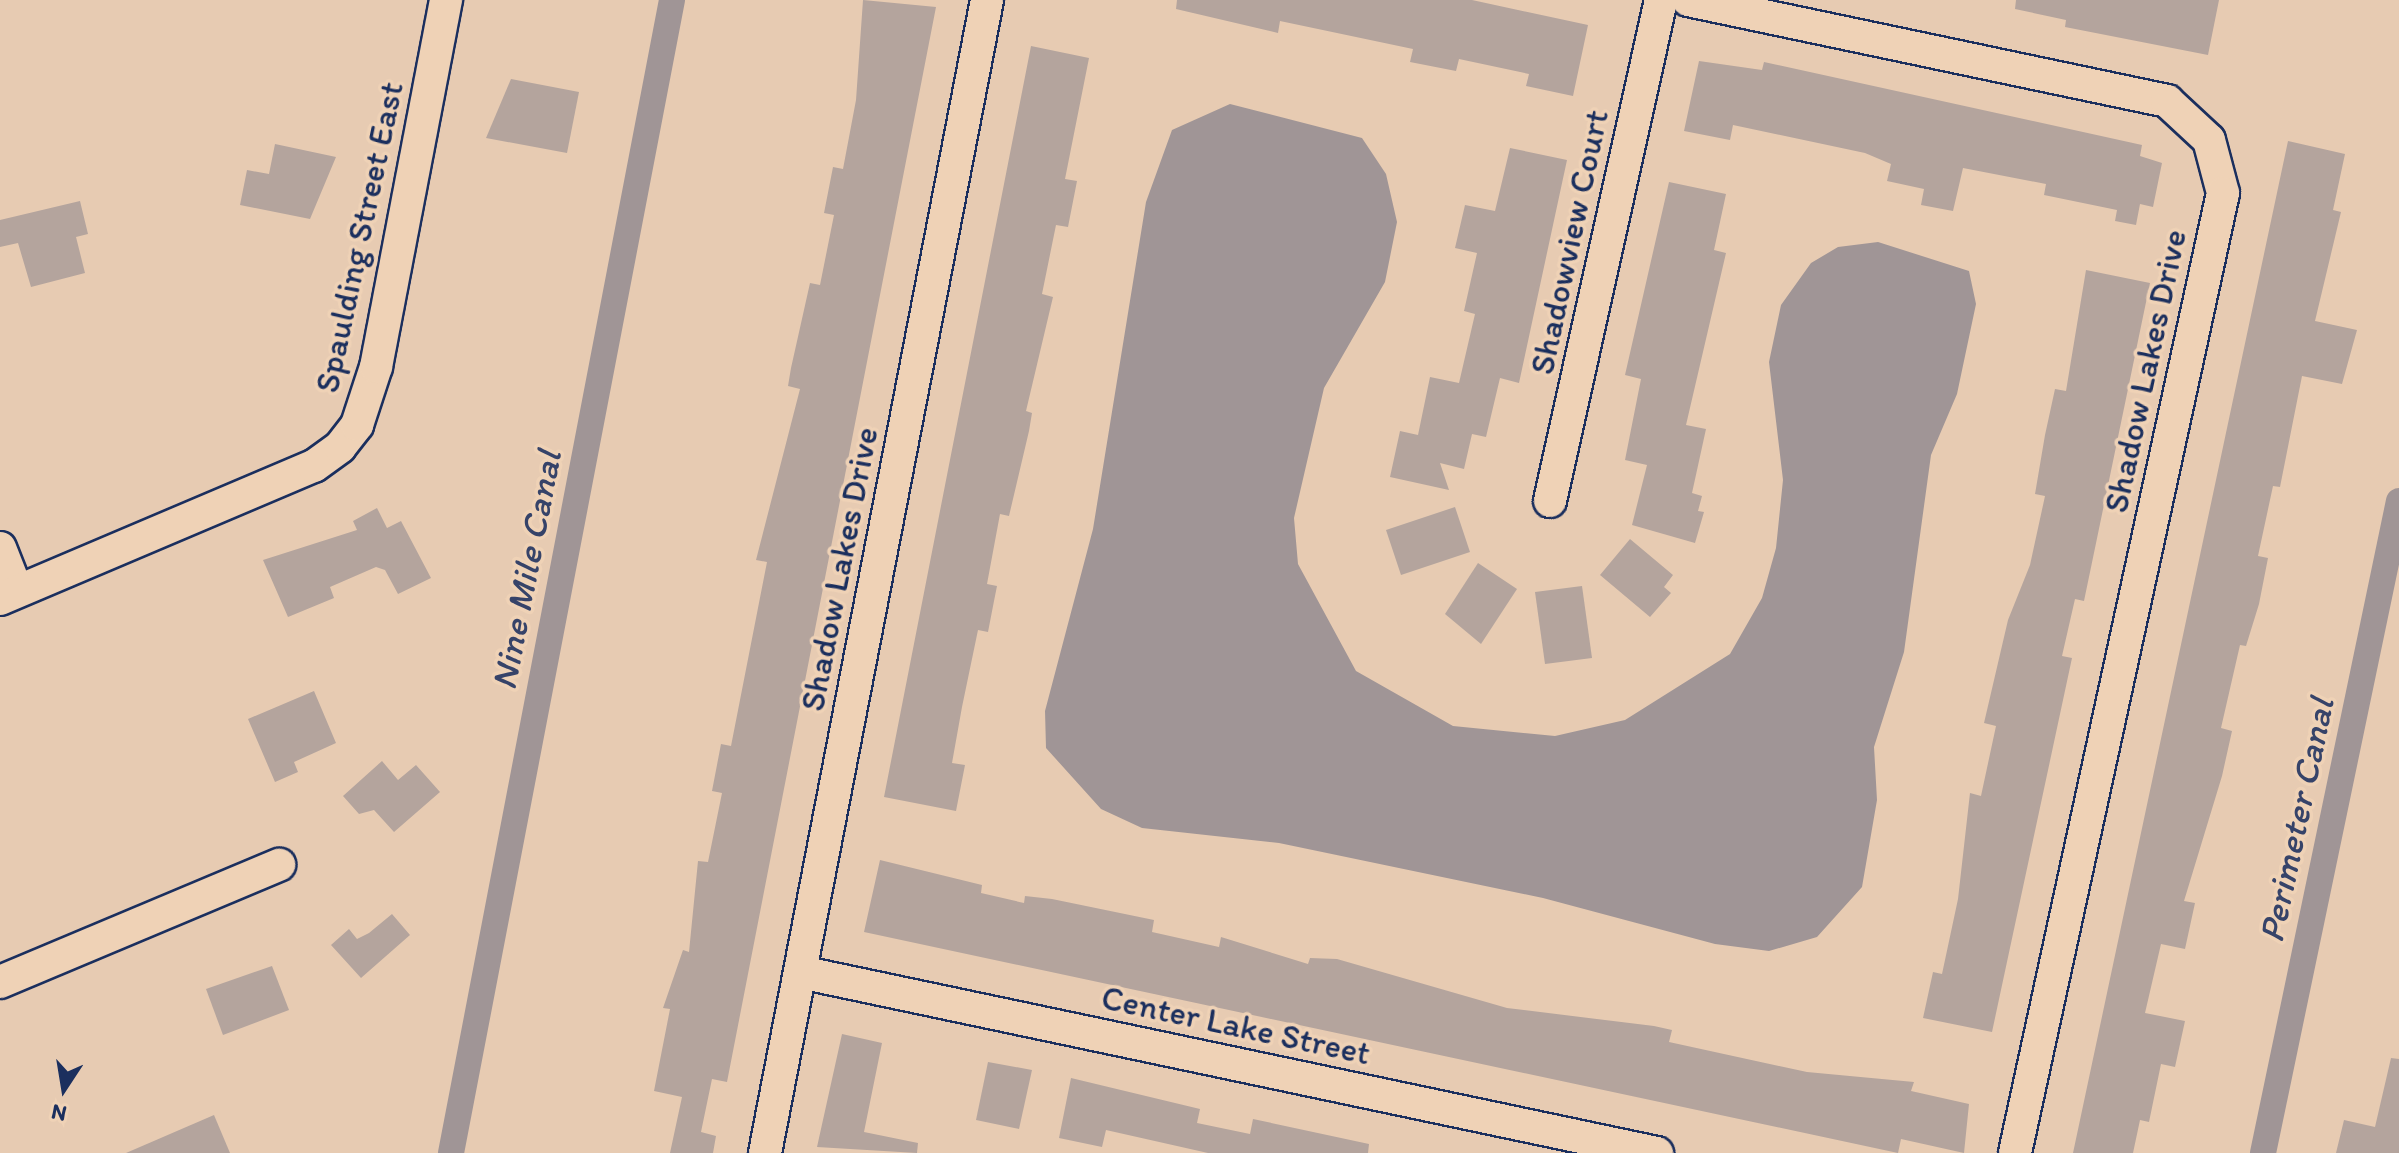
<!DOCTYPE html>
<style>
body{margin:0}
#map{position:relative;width:2399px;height:1153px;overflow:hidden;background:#e7cbb2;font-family:Itim,sans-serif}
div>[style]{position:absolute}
.water>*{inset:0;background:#a09596}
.canal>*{height:26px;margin:-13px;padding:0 13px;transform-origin:13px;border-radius:13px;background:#a09596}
.building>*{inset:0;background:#b4a49d}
.roads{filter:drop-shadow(2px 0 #1b2f5e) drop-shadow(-2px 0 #1b2f5e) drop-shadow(0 2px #1b2f5e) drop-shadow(0 -2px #1b2f5e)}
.minor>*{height:32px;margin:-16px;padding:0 16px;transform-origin:16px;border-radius:16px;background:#efd2b6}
span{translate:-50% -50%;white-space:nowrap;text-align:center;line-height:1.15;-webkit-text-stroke:7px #efd2b6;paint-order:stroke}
.street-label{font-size:34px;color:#1b2f5e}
.water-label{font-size:36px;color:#364369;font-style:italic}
.north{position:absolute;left:24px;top:1049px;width:80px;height:80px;-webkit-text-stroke:6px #efd2b6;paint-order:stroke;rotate:192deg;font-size:22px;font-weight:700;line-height:32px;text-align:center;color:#1b2f5e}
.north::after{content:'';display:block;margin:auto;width:28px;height:36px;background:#1b2f5e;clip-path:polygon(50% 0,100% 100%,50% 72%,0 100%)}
</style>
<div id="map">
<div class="water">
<div style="clip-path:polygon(1230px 104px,1362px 138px,1386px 174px,1397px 222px,1385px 282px,1324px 388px,1294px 518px,1298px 564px,1356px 671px,1453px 726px,1555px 736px,1625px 720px,1730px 654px,1762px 598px,1776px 548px,1783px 480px,1769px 362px,1781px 305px,1811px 263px,1838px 247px,1878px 242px,1969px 271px,1976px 304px,1957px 394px,1931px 455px,1904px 652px,1874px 747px,1877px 800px,1862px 887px,1817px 937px,1769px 951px,1715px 944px,1543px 898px,1279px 843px,1142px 828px,1101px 809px,1046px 748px,1045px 711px,1093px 529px,1146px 202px,1172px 130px)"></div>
</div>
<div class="canal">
<div style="left:451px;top:1153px;width:1174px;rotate:-79.15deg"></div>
<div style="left:2263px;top:1153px;width:666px;rotate:-78.22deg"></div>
</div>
<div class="building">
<div style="clip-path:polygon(863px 0,936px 7px,727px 1082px,712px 1079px,701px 1132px,716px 1136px,713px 1153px,670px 1153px,682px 1097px,654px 1091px,670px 1009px,663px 1008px,683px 950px,689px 952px,698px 861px,708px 862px,722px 793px,712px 791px,721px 744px,731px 746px,767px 562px,756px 560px,800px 389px,788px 386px,791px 368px,810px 283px,820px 285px,834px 215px,824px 213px,833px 167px,843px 169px,856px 100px)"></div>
<div style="clip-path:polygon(1177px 0,1472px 0,1588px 25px,1573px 96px,1526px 86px,1529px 74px,1459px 59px,1456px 71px,1410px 62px,1413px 49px,1280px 21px,1278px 33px,1176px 9px)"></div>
<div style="clip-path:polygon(2016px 0,2219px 0,2208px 55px,2065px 27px,2066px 20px,2015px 9px)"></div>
<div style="clip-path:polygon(1031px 46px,1089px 58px,1065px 179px,1077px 181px,1068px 227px,1056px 225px,1042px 294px,1053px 297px,1026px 411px,1032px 413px,1029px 431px,1009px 516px,1000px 514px,987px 584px,997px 586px,994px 601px,988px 632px,978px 630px,962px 707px,952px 763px,965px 765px,956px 811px,884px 797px)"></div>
<div style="clip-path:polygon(1699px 61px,1762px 70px,1764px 62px,2142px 145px,2140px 156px,2162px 163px,2153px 207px,2140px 204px,2136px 225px,2115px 221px,2117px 210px,2044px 195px,2046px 184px,1963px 168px,1953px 211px,1921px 205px,1924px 189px,1887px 181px,1891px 164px,1865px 153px,1733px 125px,1730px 140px,1684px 131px)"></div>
<div style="clip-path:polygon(511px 79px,579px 92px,567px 153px,486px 138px)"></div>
<div style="clip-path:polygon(2288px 141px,2345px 154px,2333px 210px,2341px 212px,2315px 321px,2357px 330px,2342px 384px,2302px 376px,2280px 487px,2273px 486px,2258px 556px,2268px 558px,2259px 604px,2246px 646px,2240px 645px,2221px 728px,2232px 731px,2222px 776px,2184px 901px,2195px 903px,2185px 949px,2161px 944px,2145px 1013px,2185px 1021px,2175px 1067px,2161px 1064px,2149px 1122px,2140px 1120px,2133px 1153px,2073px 1153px)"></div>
<div style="clip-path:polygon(275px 144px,336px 157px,310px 219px,240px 205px,247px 170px,269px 174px)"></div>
<div style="clip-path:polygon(1510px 148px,1567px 160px,1519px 383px,1500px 378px,1486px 437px,1472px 434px,1464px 469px,1440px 463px,1449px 490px,1390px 477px,1400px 431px,1418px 435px,1430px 377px,1459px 383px,1475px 314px,1464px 311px,1477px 253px,1455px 248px,1465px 205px,1495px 211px)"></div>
<div style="clip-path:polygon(1669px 182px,1726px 194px,1714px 250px,1726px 253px,1686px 425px,1706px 429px,1692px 493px,1702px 496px,1698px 511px,1704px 512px,1695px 543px,1632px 525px,1647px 465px,1625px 460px,1641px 379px,1625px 375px)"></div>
<div style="clip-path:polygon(80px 201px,88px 234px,76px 237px,85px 273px,31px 287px,18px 243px,0 247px,0 220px)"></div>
<div style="clip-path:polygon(2086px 270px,2150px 283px,2084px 601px,2075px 599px,2062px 656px,2072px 658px,1992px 1032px,1923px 1018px,1933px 972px,1942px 974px,1958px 899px,1970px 793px,1981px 796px,1996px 726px,1984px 723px,2008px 620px,2030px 565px,2045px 496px,2035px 494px,2045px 435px,2055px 389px,2066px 391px)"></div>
<div style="clip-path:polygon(1455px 507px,1470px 552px,1401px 575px,1386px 530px)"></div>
<div style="clip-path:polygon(377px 508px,387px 528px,401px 521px,431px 578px,398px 594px,385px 570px,376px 567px,330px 587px,334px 598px,288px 617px,263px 560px,357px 530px,353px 521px)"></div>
<div style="clip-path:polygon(1630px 539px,1673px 575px,1664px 587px,1671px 593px,1650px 617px,1600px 575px)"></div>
<div style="clip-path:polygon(1478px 563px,1517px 589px,1481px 644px,1445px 614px)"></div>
<div style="clip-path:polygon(1582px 586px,1592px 658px,1545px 664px,1535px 592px)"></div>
<div style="clip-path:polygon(314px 691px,336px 743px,294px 762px,298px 772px,275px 782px,248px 719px)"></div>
<div style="clip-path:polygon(382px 761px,398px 780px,416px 765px,440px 792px,394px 832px,374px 810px,359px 814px,343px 796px)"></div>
<div style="clip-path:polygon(880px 860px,982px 885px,981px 893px,1024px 903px,1025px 896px,1052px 899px,1154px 920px,1152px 932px,1219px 947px,1221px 937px,1308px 964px,1310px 958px,1337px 959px,1507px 1008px,1654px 1026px,1672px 1030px,1669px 1042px,1807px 1072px,1914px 1082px,1911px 1091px,1969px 1104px,1964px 1153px,1901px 1139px,1898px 1153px,864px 932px)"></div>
<div style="clip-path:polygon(392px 914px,410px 935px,361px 978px,331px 945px,349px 929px,357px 939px,369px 933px)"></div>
<div style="clip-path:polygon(272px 966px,289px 1010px,223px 1035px,206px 989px)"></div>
<div style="clip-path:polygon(842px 1034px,882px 1043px,864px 1132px,918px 1143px,917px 1153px,817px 1147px)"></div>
<div style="clip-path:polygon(2391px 1058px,2399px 1059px,2399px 1153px,2336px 1153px,2344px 1120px,2375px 1127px)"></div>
<div style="clip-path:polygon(988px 1062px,1032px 1070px,1019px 1129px,976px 1120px)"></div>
<div style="clip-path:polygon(1071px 1078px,1200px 1109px,1197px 1123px,1250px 1134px,1253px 1119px,1369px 1144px,1368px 1153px,1208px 1153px,1106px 1130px,1102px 1147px,1059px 1138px)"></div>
<div style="clip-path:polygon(214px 1115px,230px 1153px,126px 1153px)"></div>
</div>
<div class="roads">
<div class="minor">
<div style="left:1688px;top:0;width:490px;rotate:11.9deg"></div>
<div style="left:2167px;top:101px;width:57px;rotate:42.9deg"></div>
<div style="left:2209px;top:140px;width:55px;rotate:75.2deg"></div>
<div style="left:2223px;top:193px;width:982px;rotate:102.23deg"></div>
<div style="left:1550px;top:501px;width:513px;rotate:-77.51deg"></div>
<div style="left:0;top:548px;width:46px;rotate:68.4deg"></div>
<div style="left:0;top:599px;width:341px;rotate:-23deg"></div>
<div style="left:314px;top:466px;width:32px;rotate:-36deg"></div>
<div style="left:340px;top:447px;width:28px;rotate:-52deg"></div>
<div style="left:357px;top:425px;width:61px;rotate:-71.9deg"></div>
<div style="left:376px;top:367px;width:374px;rotate:-79.2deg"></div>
<div style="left:800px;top:972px;width:876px;rotate:11.93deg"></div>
<div style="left:0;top:982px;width:303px;rotate:-22.8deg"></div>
<div style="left:765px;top:1153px;width:1174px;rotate:-79.1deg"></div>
</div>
</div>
<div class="street-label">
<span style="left:359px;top:237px;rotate:-78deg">Spaulding Street East</span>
<span style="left:1569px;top:242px;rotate:-78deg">Shadowview Court</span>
<span style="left:2145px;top:371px;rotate:-78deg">Shadow Lakes Drive</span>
<span style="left:839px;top:569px;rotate:-79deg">Shadow Lakes Drive</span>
<span style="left:1236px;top:1025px;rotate:12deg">Center Lake Street</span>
</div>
<div class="water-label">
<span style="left:526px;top:570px;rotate:-79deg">Nine Mile Canal</span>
<span style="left:2296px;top:820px;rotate:-78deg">Perimeter Canal</span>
</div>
<div class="north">N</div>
</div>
